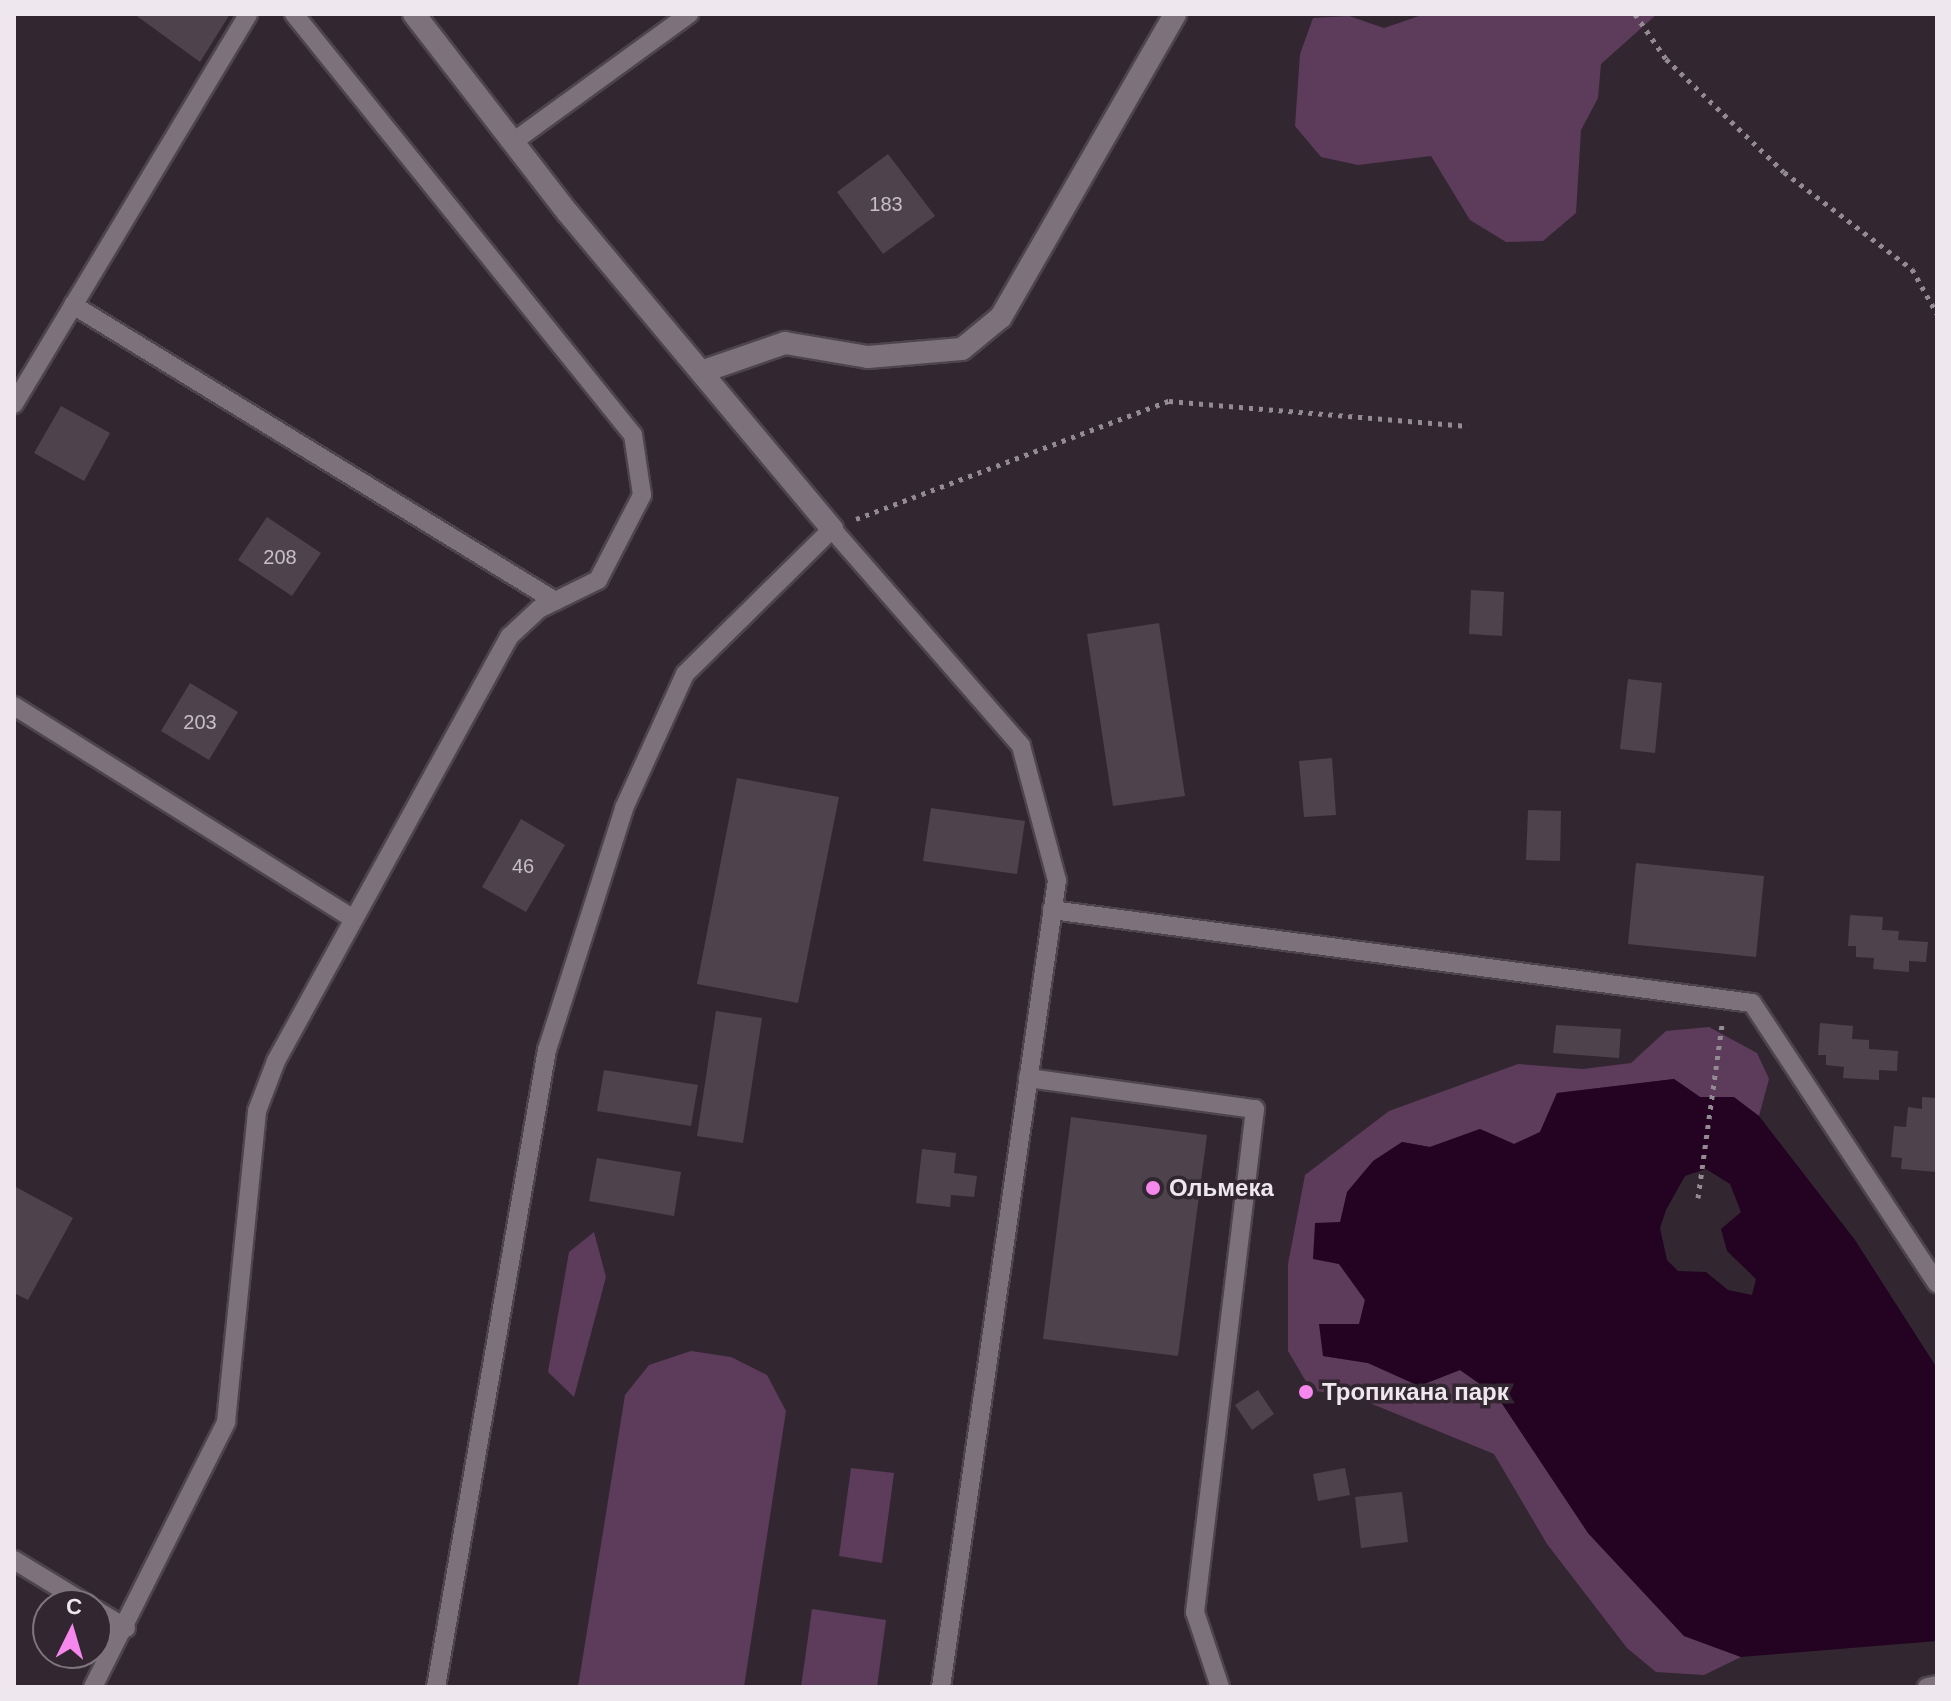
<!DOCTYPE html>
<meta charset="utf-8">
<style>
body{margin:0}
#map{position:relative;width:1951px;height:1701px;overflow:hidden;background:#322731;font-family:Helvetica,sans-serif}
div>[style]{position:absolute}
.green>*{inset:0;background:#5d3b5a}
.water>*{inset:0;background:#230321}
.building>*{inset:0;background:#4e434d}
.path>*{height:5px;margin-top:-2.5px;transform-origin:0;background:repeating-linear-gradient(90deg,#938a92 0 4px,transparent 0 10px)}
.roads{filter:drop-shadow(2px 0 #4d444c) drop-shadow(-2px 0 #4d444c) drop-shadow(0 2px #4d444c) drop-shadow(0 -2px #4d444c)}
.service>*{height:18px;margin:-9px;padding:0 9px;transform-origin:9px;border-radius:9px;background:#7d717c}
.minor>*{height:22px;margin:-11px;padding:0 11px;transform-origin:11px;border-radius:11px;background:#7d717c}
.dots>*{width:22px;height:22px;translate:-50% -50%;box-sizing:border-box;border:4px solid #322731;border-radius:50%}
span{translate:-50% -50%;white-space:nowrap;text-align:center;line-height:1.15;-webkit-text-stroke:7px #322731;paint-order:stroke}
.number-label{font-size:20px;color:#c7bec6}
.number-label span{-webkit-text-stroke-width:0}
.poi-label{font-size:24px;color:#efe7ee;font-weight:700}
.left{translate:0 -50%;text-align:left}
.frame{position:absolute;inset:0;border:16px solid #efe7ee;pointer-events:none}
.north{position:absolute;left:32px;top:1589px;width:80px;height:80px;box-sizing:border-box;background:#322731;border:2px solid #7e747d;border-radius:50%;rotate:5deg;font-size:22px;font-weight:700;line-height:32px;text-align:center;color:#efe7ee}
.north::after{content:'';display:block;margin:auto;width:28px;height:36px;background:#f688ed;clip-path:polygon(50% 0,100% 100%,50% 72%,0 100%)}
</style>
<div id="map">
<div class="green">
<div style="clip-path:polygon(1425px 14px,1657px 14px,1601px 64px,1598px 98px,1581px 130px,1576px 213px,1543px 241px,1506px 242px,1470px 220px,1431px 156px,1358px 165px,1321px 157px,1295px 126px,1300px 54px,1313px 18px,1349px 16px,1384px 28px)"></div>
<div style="clip-path:polygon(1709px 1027px,1757px 1053px,1769px 1079px,1759px 1116px,1734px 1098px,1700px 1097px,1674px 1079px,1557px 1093px,1540px 1132px,1514px 1144px,1480px 1129px,1430px 1147px,1402px 1142px,1313px 1258px,1339px 1264px,1365px 1300px,1360px 1324px,1323px 1356px,1368px 1363px,1419px 1386px,1460px 1370px,1497px 1396px,1588px 1533px,1684px 1636px,1741px 1657px,1704px 1675px,1656px 1672px,1627px 1648px,1547px 1544px,1494px 1454px,1360px 1399px,1311px 1390px,1288px 1351px,1288px 1264px,1305px 1175px,1389px 1111px,1518px 1064px,1583px 1069px,1631px 1063px,1666px 1031px)"></div>
<div style="clip-path:polygon(594px 1232px,606px 1277px,574px 1397px,548px 1372px,569px 1252px)"></div>
<div style="clip-path:polygon(691px 1351px,731px 1357px,767px 1375px,786px 1411px,744px 1687px,578px 1687px,625px 1395px,649px 1365px)"></div>
<div style="clip-path:polygon(851px 1468px,894px 1473px,882px 1563px,839px 1556px)"></div>
<div style="clip-path:polygon(812px 1609px,886px 1620px,877px 1687px,801px 1687px)"></div>
</div>
<div class="water">
<div style="clip-path:polygon(evenodd,1674px 1079px,1700px 1097px,1734px 1097px,1759px 1116px,1855px 1240px,1937px 1368px,1937px 1641px,1741px 1657px,1684px 1636px,1588px 1533px,1497px 1396px,1460px 1370px,1419px 1386px,1368px 1363px,1323px 1356px,1319px 1324px,1359px 1324px,1365px 1300px,1339px 1264px,1313px 1259px,1315px 1223px,1340px 1222px,1347px 1192px,1373px 1161px,1402px 1142px,1430px 1147px,1480px 1129px,1514px 1144px,1540px 1132px,1557px 1093px,1674px 1079px,1706px 1169px,1730px 1184px,1741px 1212px,1721px 1229px,1727px 1251px,1756px 1279px,1752px 1295px,1728px 1290px,1706px 1272px,1678px 1271px,1667px 1260px,1660px 1228px,1666px 1210px,1685px 1176px,1706px 1169px)"></div>
</div>
<div class="building">
<div style="clip-path:polygon(134px 14px,230px 14px,200px 62px)"></div>
<div style="clip-path:polygon(888px 154px,935px 216px,883px 254px,837px 192px)"></div>
<div style="clip-path:polygon(61px 406px,110px 433px,84px 481px,34px 453px)"></div>
<div style="clip-path:polygon(267px 517px,321px 553px,292px 596px,238px 560px)"></div>
<div style="clip-path:polygon(1471px 590px,1504px 592px,1502px 636px,1469px 634px)"></div>
<div style="clip-path:polygon(1159px 623px,1185px 796px,1113px 806px,1087px 634px)"></div>
<div style="clip-path:polygon(1628px 679px,1662px 683px,1655px 753px,1620px 749px)"></div>
<div style="clip-path:polygon(190px 683px,238px 712px,209px 760px,161px 731px)"></div>
<div style="clip-path:polygon(1332px 758px,1336px 815px,1304px 817px,1299px 761px)"></div>
<div style="clip-path:polygon(737px 778px,839px 797px,798px 1003px,697px 984px)"></div>
<div style="clip-path:polygon(931px 808px,1025px 821px,1017px 874px,923px 861px)"></div>
<div style="clip-path:polygon(1528px 810px,1561px 811px,1560px 861px,1526px 860px)"></div>
<div style="clip-path:polygon(521px 819px,565px 845px,526px 912px,482px 887px)"></div>
<div style="clip-path:polygon(1636px 863px,1764px 876px,1756px 957px,1628px 944px)"></div>
<div style="clip-path:polygon(1850px 915px,1883px 917px,1882px 930px,1899px 931px,1898px 940px,1928px 942px,1926px 962px,1909px 961px,1909px 972px,1873px 969px,1874px 958px,1856px 957px,1856px 946px,1848px 946px)"></div>
<div style="clip-path:polygon(716px 1011px,762px 1018px,743px 1143px,697px 1136px)"></div>
<div style="clip-path:polygon(1820px 1023px,1853px 1026px,1852px 1039px,1869px 1040px,1869px 1049px,1898px 1051px,1897px 1071px,1879px 1070px,1879px 1080px,1843px 1078px,1844px 1067px,1826px 1065px,1826px 1055px,1818px 1055px)"></div>
<div style="clip-path:polygon(1556px 1025px,1621px 1029px,1619px 1058px,1553px 1053px)"></div>
<div style="clip-path:polygon(604px 1070px,698px 1085px,691px 1126px,597px 1111px)"></div>
<div style="clip-path:polygon(1922px 1097px,1937px 1098px,1937px 1172px,1901px 1169px,1902px 1158px,1891px 1157px,1894px 1126px,1906px 1127px,1908px 1107px,1922px 1109px)"></div>
<div style="clip-path:polygon(1071px 1117px,1207px 1135px,1178px 1356px,1043px 1339px)"></div>
<div style="clip-path:polygon(922px 1149px,956px 1153px,954px 1173px,977px 1176px,974px 1197px,951px 1195px,950px 1207px,916px 1203px)"></div>
<div style="clip-path:polygon(597px 1158px,681px 1172px,674px 1216px,589px 1201px)"></div>
<div style="clip-path:polygon(14px 1186px,73px 1218px,28px 1300px,14px 1293px)"></div>
<div style="clip-path:polygon(1258px 1390px,1274px 1414px,1252px 1430px,1235px 1405px)"></div>
<div style="clip-path:polygon(1345px 1468px,1350px 1495px,1318px 1501px,1313px 1474px)"></div>
<div style="clip-path:polygon(1402px 1492px,1408px 1542px,1361px 1548px,1355px 1497px)"></div>
</div>
<div class="path">
<div style="left:1635px;top:14px;width:55px;rotate:55.4deg"></div>
<div style="left:1666px;top:59px;width:163px;rotate:43.8deg"></div>
<div style="left:1784px;top:172px;width:161px;rotate:37.2deg"></div>
<div style="left:1912px;top:269px;width:51px;rotate:60.9deg"></div>
<div style="left:856px;top:519px;width:335px;rotate:-20.7deg"></div>
<div style="left:1169px;top:401px;width:300px;rotate:4.8deg"></div>
<div style="left:1698px;top:1198px;width:175px;rotate:-82.1deg"></div>
</div>
<div class="roads">
<div class="service">
<div style="left:513px;top:142px;width:218px;rotate:-36deg"></div>
<div style="left:73px;top:305px;width:566px;rotate:31.55deg"></div>
<div style="left:14px;top:404px;width:455px;rotate:-59deg"></div>
<div style="left:14px;top:706px;width:401px;rotate:32.1deg"></div>
<div style="left:1052px;top:910px;width:706px;rotate:7.57deg"></div>
<div style="left:1752px;top:1003px;width:336px;rotate:56.6deg"></div>
<div style="left:1028px;top:1078px;width:229px;rotate:7.8deg"></div>
<div style="left:1255px;top:1109px;width:507px;rotate:96.8deg"></div>
<div style="left:1195px;top:1612px;width:79px;rotate:71.6deg"></div>
<div style="left:14px;top:1560px;width:87px;rotate:31.3deg"></div>
<div style="left:96px;top:1610px;width:35px;rotate:31deg"></div>
<div style="left:93px;top:1687px;width:297px;rotate:-63.3deg"></div>
<div style="left:226px;top:1422px;width:313px;rotate:-84.3deg"></div>
<div style="left:257px;top:1111px;width:53px;rotate:-69.2deg"></div>
<div style="left:276px;top:1061px;width:485px;rotate:-61.2deg"></div>
<div style="left:510px;top:636px;width:40px;rotate:-43deg"></div>
<div style="left:539px;top:609px;width:66px;rotate:-26.2deg"></div>
<div style="left:598px;top:580px;width:96px;rotate:-62.6deg"></div>
<div style="left:642px;top:495px;width:61px;rotate:-98.5deg"></div>
<div style="left:633px;top:435px;width:541px;rotate:-128.84deg"></div>
<div style="left:436px;top:1687px;width:647px;rotate:-80.12deg"></div>
<div style="left:547px;top:1050px;width:254px;rotate:-72.3deg"></div>
<div style="left:624px;top:808px;width:147px;rotate:-65.5deg"></div>
<div style="left:685px;top:674px;width:206px;rotate:-44.6deg"></div>
<div style="left:832px;top:529px;width:288px;rotate:48.9deg"></div>
<div style="left:1021px;top:746px;width:139px;rotate:75deg"></div>
<div style="left:1057px;top:880px;width:815px;rotate:98.18deg"></div>
<div style="left:1927px;top:1687px;width:10px;rotate:-11deg"></div>
</div>
<div class="minor">
<div style="left:414px;top:14px;width:252px;rotate:52.3deg"></div>
<div style="left:568px;top:213px;width:412px;rotate:50.1deg"></div>
<div style="left:704px;top:371px;width:86px;rotate:-19.1deg"></div>
<div style="left:785px;top:343px;width:84px;rotate:9.6deg"></div>
<div style="left:868px;top:357px;width:94px;rotate:-4.9deg"></div>
<div style="left:962px;top:349px;width:50px;rotate:-39.4deg"></div>
<div style="left:1001px;top:317px;width:349px;rotate:-60.1deg"></div>
</div>
</div>
<div class="dots">
<div style="left:1153px;top:1188px;background:#f688ed"></div>
<div style="left:1306px;top:1392px;background:#f688ed"></div>
</div>
<div class="number-label">
<span style="left:886px;top:204px">183</span>
<span style="left:280px;top:557px">208</span>
<span style="left:200px;top:722px">203</span>
<span style="left:523px;top:866px">46</span>
</div>
<div class="poi-label">
<span class="left" style="left:1169px;top:1188px">Ольмека</span>
<span class="left" style="left:1322px;top:1392px">Тропикана парк</span>
</div>
<div class="frame"></div>
<div class="north">С</div>
</div>
